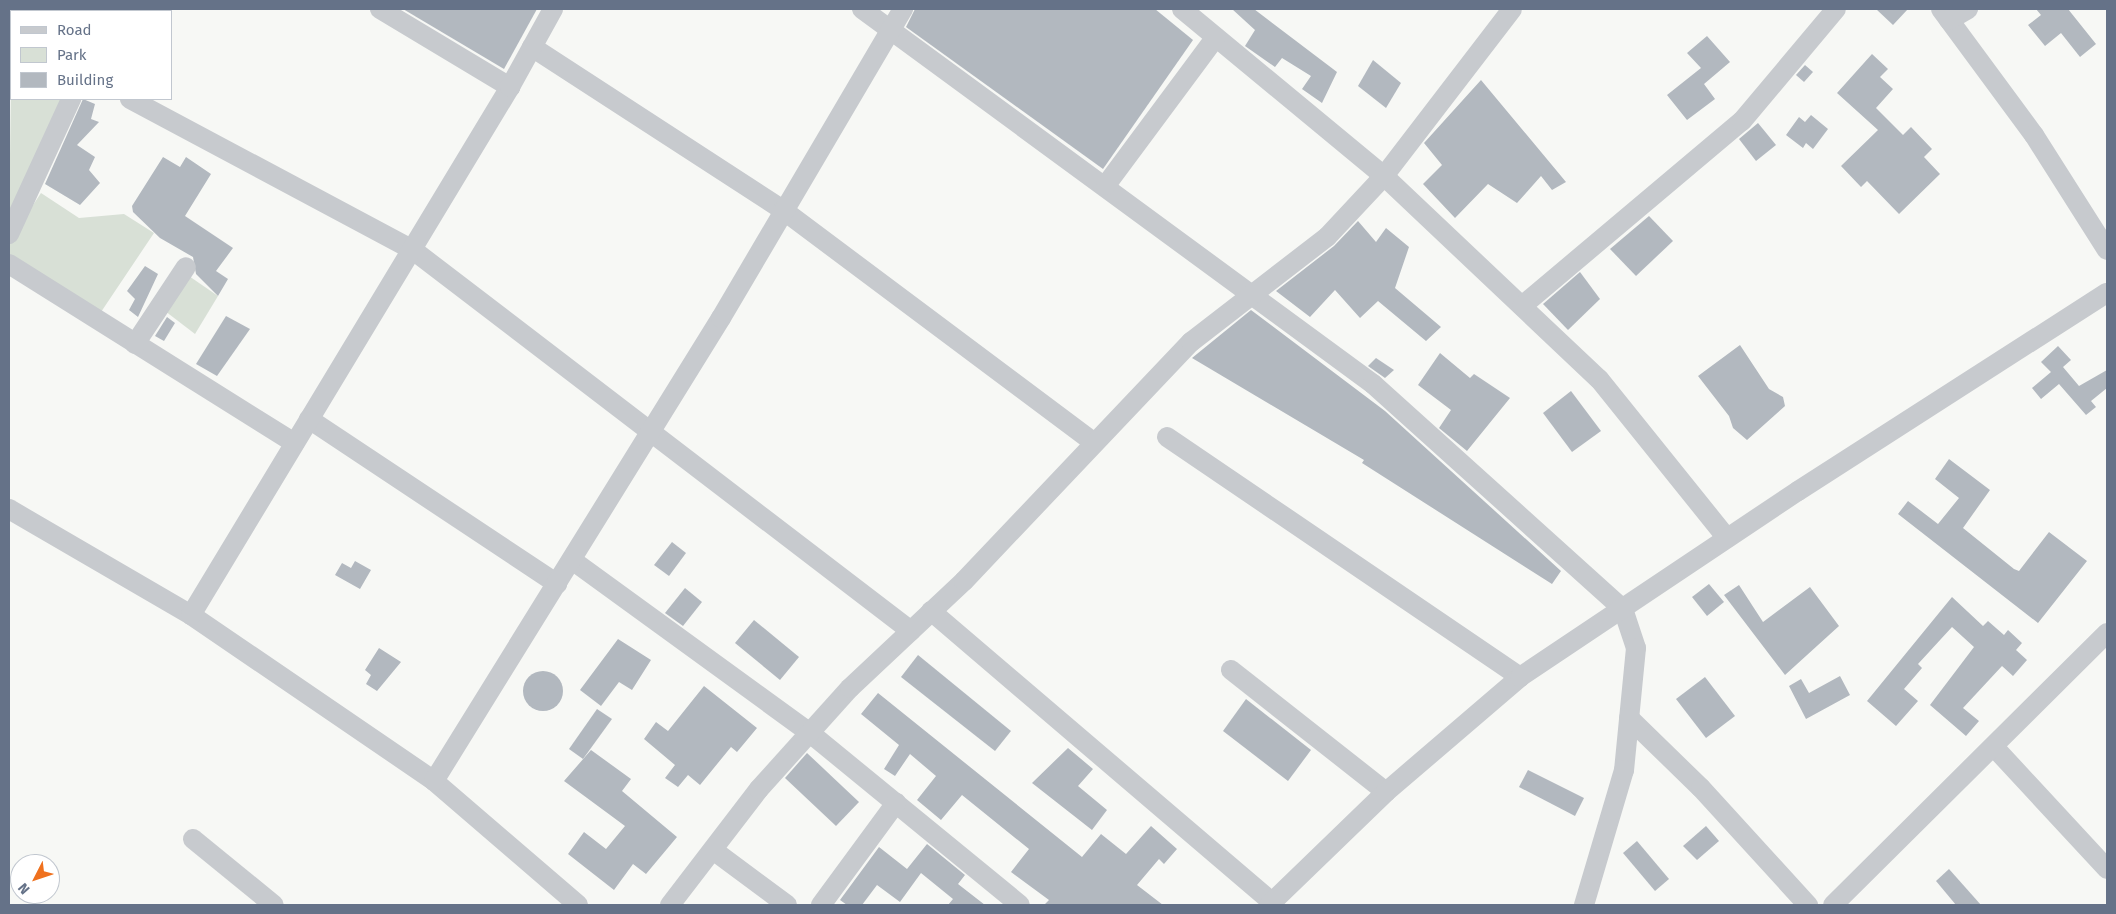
<!DOCTYPE html>
<style>
body{margin:0}
#map{position:relative;width:2116px;height:914px;overflow:hidden;background:#f7f8f5;font-family:"Fira Sans",sans-serif}
div>[style]{position:absolute}
.green>*{inset:0;background:#d8e0d6}
.building>*{inset:0;background:#b2b8bf}
.round{border-radius:50%}
.street>*{height:20px;margin:-10px;padding:0 10px;transform-origin:10px;border-radius:10px;background:#c7cace}
span{translate:-50% -50%;white-space:nowrap;text-align:center;line-height:1.15;-webkit-text-stroke:5px #fff;paint-order:stroke}
.frame{position:absolute;inset:0;border:10px solid #657288;pointer-events:none}
.legend{position:absolute;left:10px;top:10px;width:162px;height:90px;box-sizing:border-box;background:#fff;border:1px solid #c1c7cf;margin:0;padding:6px 9px;list-style:none;font-size:15px;color:#657288}
.legend li{display:flex;align-items:center;gap:10px;height:25px}
.legend b{width:25px;border:1px solid #c1c7cf}
.north{position:absolute;left:10px;top:854px;width:50px;height:50px;box-sizing:border-box;background:#fff;border:1px solid #c1c7cf;border-radius:50%;rotate:229deg;font-size:14px;font-weight:700;line-height:20px;text-align:center;color:#657288}
.north::after{content:'';display:block;margin:auto;width:18px;height:22px;background:#ef711e;clip-path:polygon(50% 0,100% 100%,50% 72%,0 100%)}
</style>
<div id="map">
<div class="green">
<div style="clip-path:polygon(11px 86px,11px 99px,65px 99px,9px 224px)"></div>
<div style="clip-path:polygon(41px 193px,79px 218px,124px 214px,154px 233px,99px 315px,9px 260px,9px 241px)"></div>
<div style="clip-path:polygon(186px 274px,218px 296px,195px 334px,165px 311px)"></div>
</div>
<div class="building">
<div style="clip-path:polygon(403px 9px,537px 9px,504px 69px)"></div>
<div style="clip-path:polygon(915px 9px,1155px 9px,1193px 40px,1103px 169px,906px 27px)"></div>
<div style="clip-path:polygon(1232px 9px,1254px 9px,1337px 72px,1322px 103px,1302px 89px,1311px 76px,1282px 58px,1275px 67px,1245px 46px,1255px 30px)"></div>
<div style="clip-path:polygon(1876px 9px,1908px 9px,1893px 25px)"></div>
<div style="clip-path:polygon(2036px 9px,2068px 9px,2096px 44px,2080px 57px,2061px 33px,2045px 46px,2028px 25px,2041px 15px)"></div>
<div style="clip-path:polygon(1707px 36px,1730px 62px,1704px 84px,1715px 99px,1687px 120px,1667px 95px,1701px 68px,1687px 53px)"></div>
<div style="clip-path:polygon(1872px 54px,1888px 69px,1880px 77px,1893px 89px,1876px 108px,1903px 135px,1911px 127px,1932px 149px,1924px 157px,1940px 174px,1899px 214px,1867px 181px,1861px 187px,1841px 166px,1878px 130px,1837px 93px)"></div>
<div style="clip-path:polygon(1373px 60px,1401px 83px,1386px 108px,1358px 86px)"></div>
<div style="clip-path:polygon(1805px 65px,1813px 72px,1804px 82px,1796px 75px)"></div>
<div style="clip-path:polygon(1481px 80px,1566px 182px,1552px 190px,1541px 176px,1517px 203px,1488px 184px,1455px 218px,1423px 184px,1442px 165px,1424px 143px)"></div>
<div style="clip-path:polygon(83px 99px,95px 104px,91px 119px,99px 122px,77px 145px,95px 157px,89px 170px,100px 183px,80px 205px,45px 184px)"></div>
<div style="clip-path:polygon(1811px 115px,1828px 129px,1813px 149px,1806px 143px,1803px 148px,1786px 135px,1799px 117px,1805px 122px)"></div>
<div style="clip-path:polygon(1758px 123px,1776px 145px,1756px 161px,1739px 139px)"></div>
<div style="clip-path:polygon(163px 157px,180px 167px,186px 157px,211px 174px,185px 216px,233px 248px,216px 271px,228px 279px,218px 296px,196px 274px,193px 257px,160px 238px,133px 212px,132px 206px)"></div>
<div style="clip-path:polygon(1649px 216px,1673px 241px,1636px 276px,1610px 249px)"></div>
<div style="clip-path:polygon(1358px 221px,1376px 242px,1386px 228px,1409px 247px,1395px 288px,1441px 327px,1426px 341px,1378px 301px,1360px 318px,1335px 290px,1310px 317px,1276px 291px,1334px 246px)"></div>
<div style="clip-path:polygon(145px 266px,158px 274px,138px 317px,129px 310px,135px 299px,127px 291px)"></div>
<div style="clip-path:polygon(1580px 272px,1600px 299px,1568px 330px,1543px 304px)"></div>
<div style="clip-path:polygon(1251px 310px,1385px 411px,1561px 571px,1552px 584px,1362px 463px,1364px 460px,1192px 358px)"></div>
<div style="clip-path:polygon(226px 316px,250px 329px,217px 376px,196px 364px)"></div>
<div style="clip-path:polygon(167px 317px,175px 323px,164px 341px,155px 336px)"></div>
<div style="clip-path:polygon(1740px 345px,1769px 389px,1783px 397px,1785px 406px,1747px 440px,1733px 428px,1729px 416px,1698px 376px)"></div>
<div style="clip-path:polygon(2058px 346px,2071px 360px,2063px 367px,2079px 386px,2107px 370px,2107px 388px,2091px 401px,2096px 407px,2086px 415px,2059px 384px,2041px 399px,2032px 388px,2051px 372px,2041px 362px)"></div>
<div style="clip-path:polygon(1440px 353px,1470px 378px,1474px 374px,1510px 398px,1467px 451px,1439px 428px,1451px 410px,1418px 385px)"></div>
<div style="clip-path:polygon(1376px 358px,1394px 370px,1385px 378px,1368px 366px)"></div>
<div style="clip-path:polygon(1571px 391px,1601px 431px,1572px 452px,1543px 413px)"></div>
<div style="clip-path:polygon(1949px 459px,1990px 490px,1963px 528px,2014px 569px,2019px 571px,2049px 532px,2087px 561px,2038px 623px,1898px 514px,1908px 501px,1938px 524px,1959px 498px,1935px 479px)"></div>
<div style="clip-path:polygon(672px 542px,686px 553px,669px 576px,654px 565px)"></div>
<div style="clip-path:polygon(355px 561px,371px 570px,360px 589px,335px 575px,342px 563px,351px 568px)"></div>
<div style="clip-path:polygon(1709px 584px,1724px 602px,1707px 616px,1692px 597px)"></div>
<div style="clip-path:polygon(1739px 585px,1763px 622px,1810px 587px,1839px 626px,1785px 675px,1724px 595px)"></div>
<div style="clip-path:polygon(685px 588px,702px 602px,683px 626px,665px 613px)"></div>
<div style="clip-path:polygon(1952px 597px,1983px 626px,1988px 621px,2004px 635px,2008px 630px,2022px 643px,2016px 650px,2027px 660px,2013px 676px,2002px 666px,1963px 708px,1979px 721px,1966px 736px,1930px 705px,1974px 647px,1952px 627px,1918px 664px,1922px 668px,1904px 689px,1918px 701px,1896px 726px,1867px 701px)"></div>
<div style="clip-path:polygon(754px 620px,799px 657px,780px 680px,735px 643px)"></div>
<div style="clip-path:polygon(618px 639px,651px 660px,632px 690px,619px 682px,601px 706px,580px 690px)"></div>
<div style="clip-path:polygon(379px 648px,401px 662px,377px 691px,366px 684px,371px 675px,365px 670px)"></div>
<div style="clip-path:polygon(918px 655px,1011px 731px,995px 751px,901px 677px)"></div>
<div class="round" style="left:523px;top:671px;width:40px;height:40px"></div>
<div style="clip-path:polygon(1840px 676px,1850px 695px,1806px 719px,1789px 686px,1801px 679px,1809px 693px)"></div>
<div style="clip-path:polygon(1705px 677px,1735px 716px,1706px 738px,1676px 699px)"></div>
<div style="clip-path:polygon(704px 686px,757px 728px,737px 752px,731px 747px,700px 785px,688px 775px,678px 787px,665px 778px,675px 765px,644px 739px,656px 722px,668px 731px)"></div>
<div style="clip-path:polygon(878px 693px,1082px 857px,1101px 834px,1126px 854px,1151px 826px,1177px 849px,1164px 864px,1159px 859px,1137px 885px,1163px 905px,1044px 905px,1049px 900px,1011px 872px,1029px 849px,962px 795px,941px 820px,917px 800px,936px 776px,910px 754px,895px 776px,884px 769px,899px 745px,861px 714px)"></div>
<div style="clip-path:polygon(1246px 699px,1311px 750px,1288px 781px,1223px 731px)"></div>
<div style="clip-path:polygon(597px 709px,612px 719px,583px 759px,569px 749px)"></div>
<div style="clip-path:polygon(1068px 748px,1093px 769px,1078px 786px,1107px 810px,1092px 830px,1032px 783px)"></div>
<div style="clip-path:polygon(591px 750px,631px 779px,622px 791px,677px 837px,646px 874px,633px 864px,614px 890px,568px 854px,584px 832px,606px 849px,625px 826px,564px 781px)"></div>
<div style="clip-path:polygon(807px 753px,859px 802px,836px 826px,785px 778px)"></div>
<div style="clip-path:polygon(1528px 770px,1584px 798px,1575px 816px,1519px 787px)"></div>
<div style="clip-path:polygon(1706px 826px,1719px 841px,1697px 860px,1683px 846px)"></div>
<div style="clip-path:polygon(1637px 841px,1669px 879px,1655px 891px,1623px 853px)"></div>
<div style="clip-path:polygon(927px 844px,965px 875px,958px 884px,985px 905px,948px 905px,953px 899px,921px 873px,900px 902px,877px 885px,862px 905px,847px 905px,840px 900px,879px 847px,907px 869px)"></div>
<div style="clip-path:polygon(1949px 869px,1981px 905px,1956px 905px,1936px 881px)"></div>
</div>
<div class="street">
<div style="left:380px;top:9px;width:152px;rotate:31deg"></div>
<div style="left:862px;top:9px;width:634px;rotate:36.27deg"></div>
<div style="left:1373px;top:384px;width:336px;rotate:42deg"></div>
<div style="left:1623px;top:609px;width:41px;rotate:71.6deg"></div>
<div style="left:1636px;top:648px;width:123px;rotate:95.6deg"></div>
<div style="left:1624px;top:770px;width:141px;rotate:106.5deg"></div>
<div style="left:1182px;top:9px;width:262px;rotate:39.6deg"></div>
<div style="left:1384px;top:176px;width:296px;rotate:43.4deg"></div>
<div style="left:1599px;top:379px;width:204px;rotate:51.2deg"></div>
<div style="left:1941px;top:9px;width:157px;rotate:53.6deg"></div>
<div style="left:2034px;top:135px;width:136px;rotate:57.6deg"></div>
<div style="left:114px;top:11px;width:3px;rotate:-45deg"></div>
<div style="left:1949px;top:20px;width:22px;rotate:-30deg"></div>
<div style="left:9px;top:38px;width:2px;rotate:27deg"></div>
<div style="left:532px;top:47px;width:299px;rotate:33deg"></div>
<div style="left:783px;top:210px;width:387px;rotate:36.8deg"></div>
<div style="left:130px;top:99px;width:321px;rotate:28.1deg"></div>
<div style="left:413px;top:250px;width:627px;rotate:37.42deg"></div>
<div style="left:1106px;top:185px;width:184px;rotate:-53.4deg"></div>
<div style="left:9px;top:234px;width:149px;rotate:-65.3deg"></div>
<div style="left:9px;top:264px;width:337px;rotate:32.1deg"></div>
<div style="left:1522px;top:306px;width:287px;rotate:-40.1deg"></div>
<div style="left:1742px;top:121px;width:146px;rotate:-50deg"></div>
<div style="left:135px;top:344px;width:92px;rotate:-56.5deg"></div>
<div style="left:309px;top:419px;width:298px;rotate:33.6deg"></div>
<div style="left:1167px;top:437px;width:427px;rotate:34.2deg"></div>
<div style="left:9px;top:509px;width:211px;rotate:30.2deg"></div>
<div style="left:191px;top:615px;width:294px;rotate:34.3deg"></div>
<div style="left:434px;top:781px;width:190px;rotate:40.7deg"></div>
<div style="left:572px;top:560px;width:294px;rotate:36deg"></div>
<div style="left:810px;top:733px;width:271px;rotate:39.3deg"></div>
<div style="left:931px;top:611px;width:448px;rotate:40.5deg"></div>
<div style="left:191px;top:615px;width:617px;rotate:-58.86deg"></div>
<div style="left:510px;top:87px;width:89px;rotate:-61.1deg"></div>
<div style="left:1231px;top:670px;width:197px;rotate:38.2deg"></div>
<div style="left:1629px;top:718px;width:100px;rotate:44.2deg"></div>
<div style="left:1701px;top:788px;width:159px;rotate:47.6deg"></div>
<div style="left:1995px;top:748px;width:165px;rotate:47.2deg"></div>
<div style="left:434px;top:781px;width:545px;rotate:-58.21deg"></div>
<div style="left:721px;top:318px;width:359px;rotate:-59.5deg"></div>
<div style="left:193px;top:839px;width:104px;rotate:39.2deg"></div>
<div style="left:713px;top:850px;width:92px;rotate:36.6deg"></div>
<div style="left:670px;top:905px;width:146px;rotate:-52.5deg"></div>
<div style="left:759px;top:789px;width:136px;rotate:-48deg"></div>
<div style="left:850px;top:688px;width:156px;rotate:-43.2deg"></div>
<div style="left:964px;top:581px;width:330px;rotate:-46.5deg"></div>
<div style="left:1191px;top:342px;width:172px;rotate:-37.7deg"></div>
<div style="left:1327px;top:237px;width:83px;rotate:-46.9deg"></div>
<div style="left:1384px;top:176px;width:210px;rotate:-52.5deg"></div>
<div style="left:821px;top:905px;width:127px;rotate:-53.7deg"></div>
<div style="left:1269px;top:905px;width:163px;rotate:-44deg"></div>
<div style="left:1386px;top:792px;width:177px;rotate:-40.6deg"></div>
<div style="left:1520px;top:677px;width:334px;rotate:-33.8deg"></div>
<div style="left:1798px;top:491px;width:367px;rotate:-32.7deg"></div>
<div style="left:1833px;top:905px;width:386px;rotate:-44.8deg"></div>
</div>
<div class="frame"></div>
<ul class="legend">
<li><b style="height:6px;background:#c7cace"></b>Road</li>
<li><b style="height:14px;background:#d8e0d6"></b>Park</li>
<li><b style="height:14px;background:#b2b8bf"></b>Building</li>
</ul>
<div class="north">N</div>
</div>
